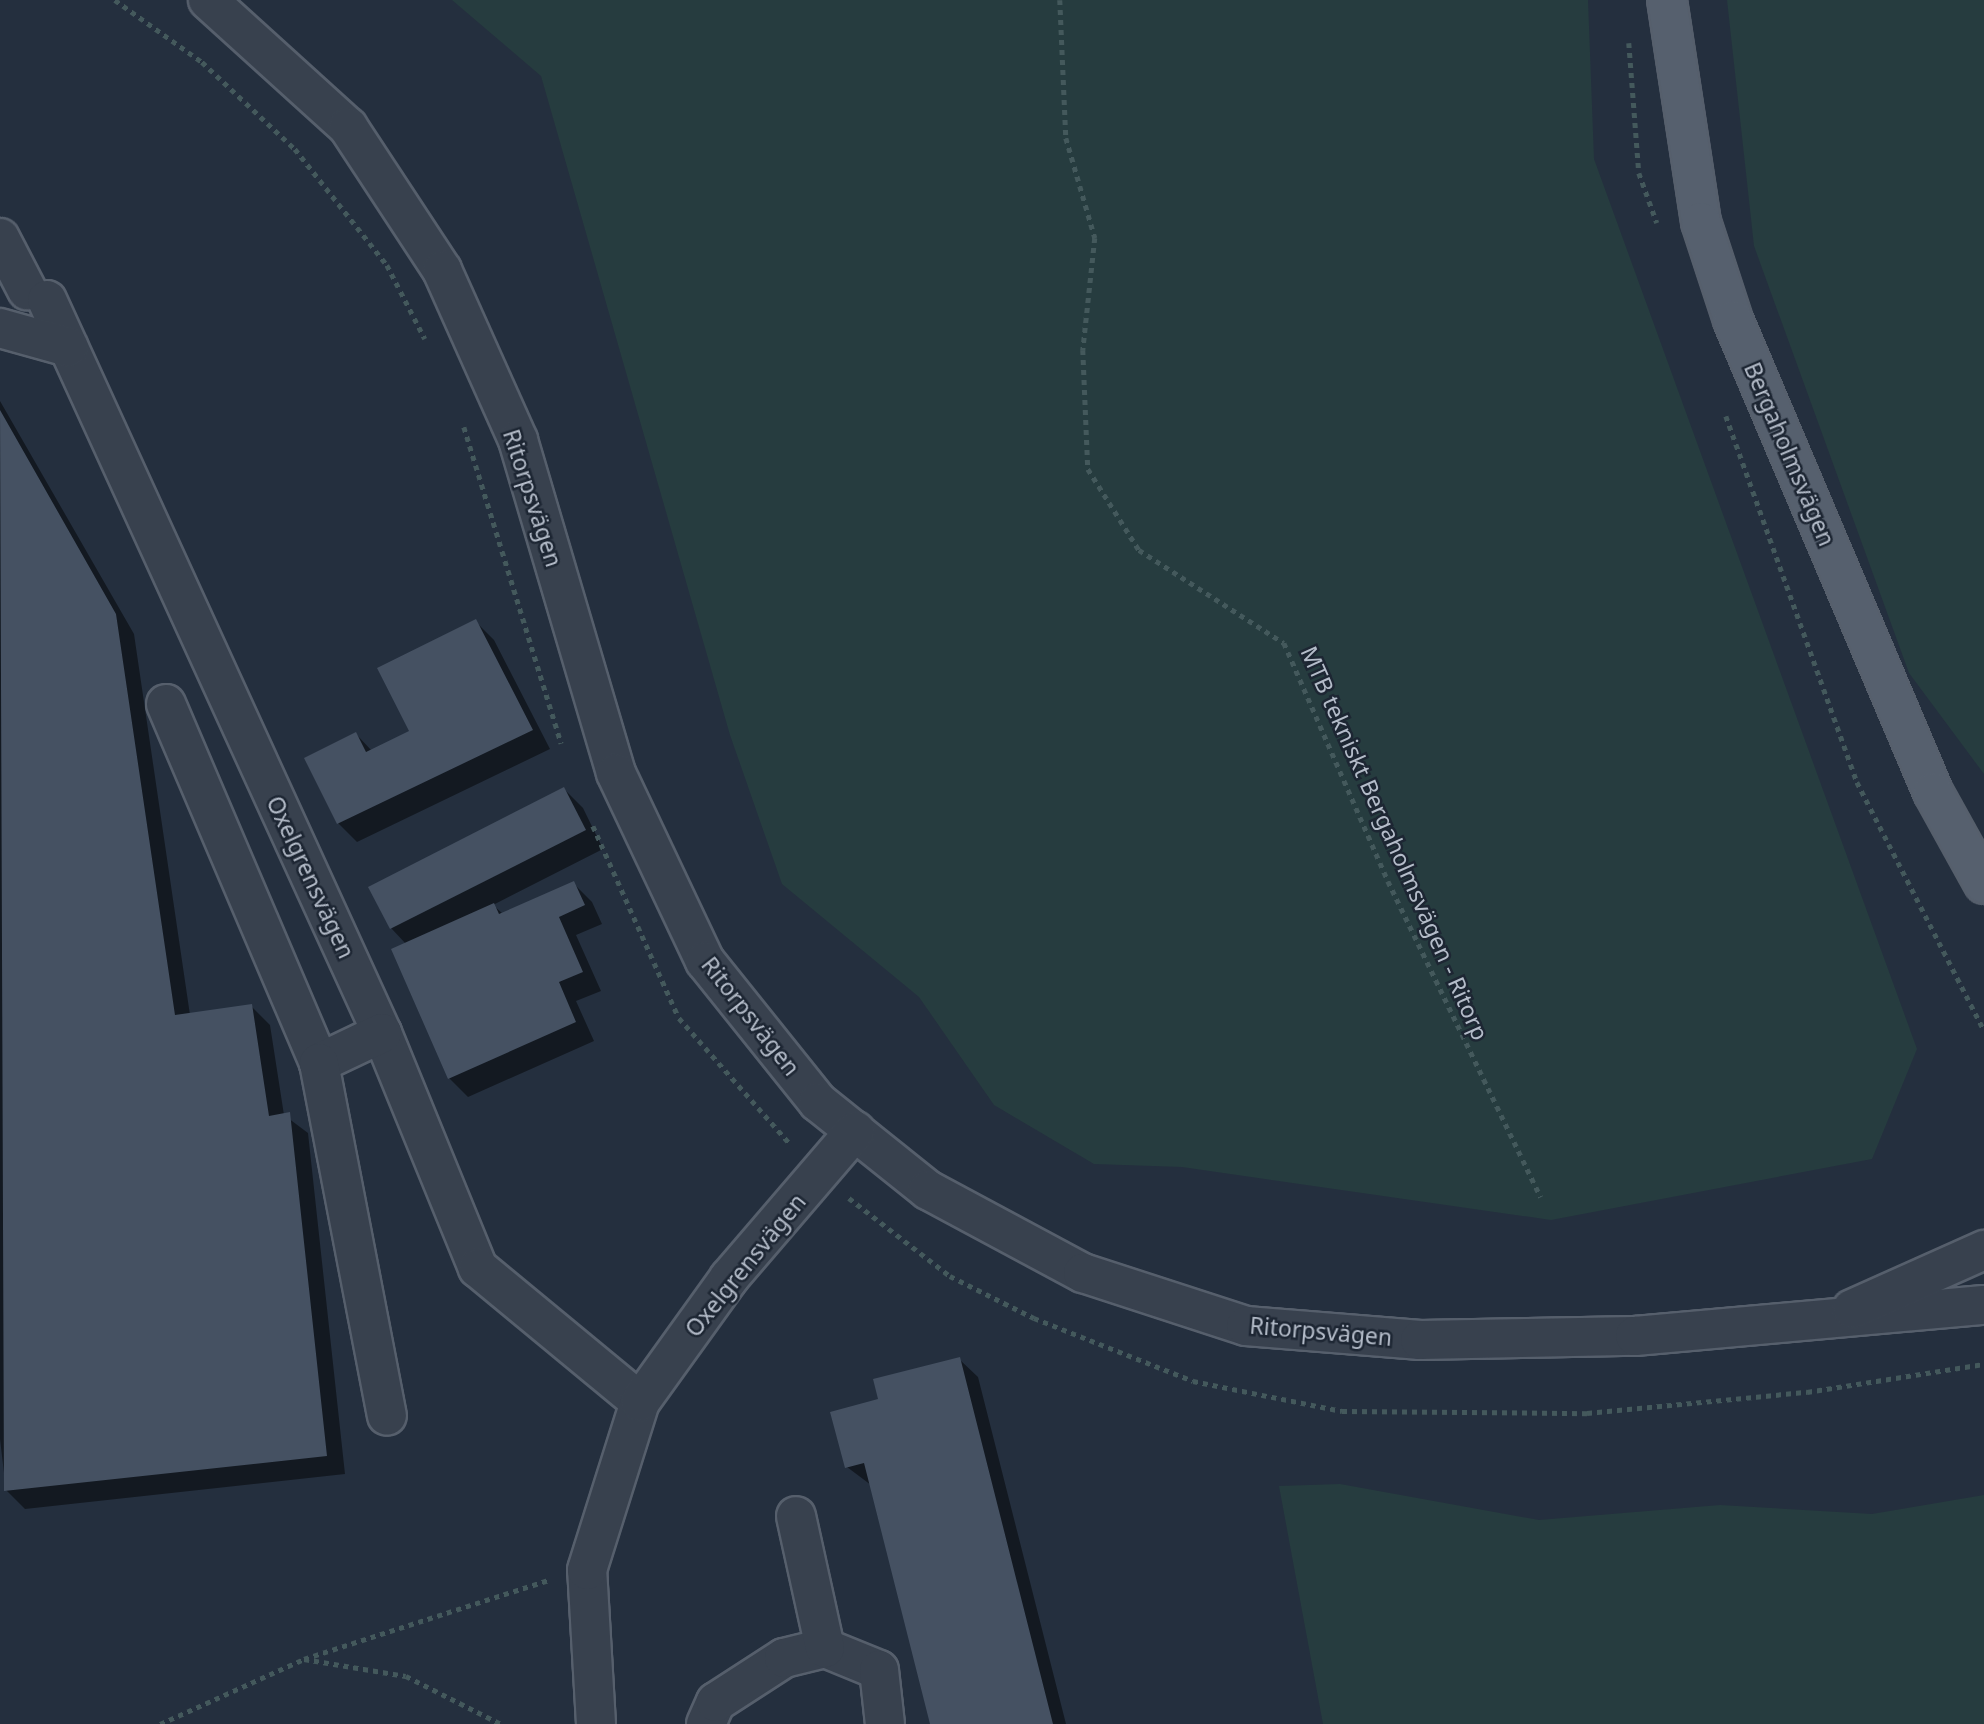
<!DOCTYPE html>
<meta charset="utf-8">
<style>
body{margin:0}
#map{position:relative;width:1984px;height:1724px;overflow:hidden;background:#242f3e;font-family:"Noto Sans",sans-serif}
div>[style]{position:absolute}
.green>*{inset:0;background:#263c3f}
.shadow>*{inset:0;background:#0007}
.building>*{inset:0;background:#455162}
.path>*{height:4.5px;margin-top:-2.25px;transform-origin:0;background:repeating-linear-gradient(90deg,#44595c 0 5px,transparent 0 10px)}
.roads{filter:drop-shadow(2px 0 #565f6c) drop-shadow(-2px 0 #565f6c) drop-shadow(0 2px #565f6c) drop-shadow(0 -2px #565f6c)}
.minor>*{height:38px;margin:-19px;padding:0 19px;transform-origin:19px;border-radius:19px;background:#38414e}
.major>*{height:38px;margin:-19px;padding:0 19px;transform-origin:19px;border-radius:19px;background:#56606e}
span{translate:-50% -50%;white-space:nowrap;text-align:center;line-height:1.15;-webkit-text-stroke:5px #1d2633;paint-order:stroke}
.street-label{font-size:23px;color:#b4bcc9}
</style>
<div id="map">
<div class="green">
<div style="clip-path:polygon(452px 0,1588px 0,1594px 159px,1917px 1049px,1872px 1159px,1551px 1220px,1182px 1167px,1094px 1164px,994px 1105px,919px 997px,782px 884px,730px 735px,541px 76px)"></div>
<div style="clip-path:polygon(1727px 0,1984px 0,1984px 774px,1909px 673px,1754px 246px)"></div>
<div style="clip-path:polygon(1340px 1484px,1539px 1520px,1720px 1505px,1872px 1514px,1984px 1495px,1984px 1724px,1323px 1724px,1279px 1486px)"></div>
</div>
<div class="shadow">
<div style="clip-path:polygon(0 401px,134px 634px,190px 1015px,251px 1006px,270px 1025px,284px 1115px,308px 1133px,345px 1474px,25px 1509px,6px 1490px,0 1439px)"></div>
<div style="clip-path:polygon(475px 621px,494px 640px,550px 749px,357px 842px,338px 823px,356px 734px,372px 751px,411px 731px)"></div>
<div style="clip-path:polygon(564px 789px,583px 808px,603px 849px,493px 905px,503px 914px,573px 883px,592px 902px,602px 924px,576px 935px,601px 991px,576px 1001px,594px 1041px,468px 1097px,449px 1078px,406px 944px,391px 928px)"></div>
<div style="clip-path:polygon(959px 1359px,978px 1377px,1066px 1724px,932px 1724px,871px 1485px,847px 1467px,880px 1400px)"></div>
</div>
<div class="building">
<div style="clip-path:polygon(0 410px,116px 614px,175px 1015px,252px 1004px,269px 1116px,290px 1112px,327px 1456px,4px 1491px)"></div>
<div style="clip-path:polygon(476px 619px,533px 730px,337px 824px,304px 758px,356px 732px,366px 752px,409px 731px,377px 668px)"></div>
<div style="clip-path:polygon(564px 787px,586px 830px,390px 929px,368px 887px)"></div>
<div style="clip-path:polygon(574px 881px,585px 905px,559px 917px,583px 972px,559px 982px,576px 1022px,448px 1079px,391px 949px,494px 903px,499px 914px)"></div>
<div style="clip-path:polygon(960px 1357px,1053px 1724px,930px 1724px,864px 1463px,845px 1468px,830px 1412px,878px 1399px,873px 1379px)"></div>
</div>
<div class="path">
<div style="left:115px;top:0;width:107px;rotate:35.5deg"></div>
<div style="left:202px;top:62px;width:127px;rotate:43.1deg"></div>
<div style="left:295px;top:149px;width:148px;rotate:51.6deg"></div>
<div style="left:387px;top:265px;width:83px;rotate:62.8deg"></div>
<div style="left:1060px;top:0;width:138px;rotate:87.5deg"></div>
<div style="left:1066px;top:138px;width:104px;rotate:73.8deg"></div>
<div style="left:1095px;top:238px;width:113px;rotate:96.1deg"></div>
<div style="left:1083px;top:350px;width:119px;rotate:87.6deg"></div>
<div style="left:1088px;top:469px;width:96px;rotate:57.8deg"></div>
<div style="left:1139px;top:550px;width:172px;rotate:32.7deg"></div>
<div style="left:1284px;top:643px;width:260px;rotate:66.4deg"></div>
<div style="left:1388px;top:881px;width:351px;rotate:64.2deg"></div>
<div style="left:1629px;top:43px;width:130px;rotate:85.6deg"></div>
<div style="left:1639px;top:173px;width:53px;rotate:70.2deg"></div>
<div style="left:1726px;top:416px;width:389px;rotate:70.3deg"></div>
<div style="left:1857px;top:782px;width:279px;rotate:62.9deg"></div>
<div style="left:464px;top:427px;width:331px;rotate:72.9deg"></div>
<div style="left:593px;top:826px;width:210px;rotate:65.9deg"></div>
<div style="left:679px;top:1018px;width:169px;rotate:48.6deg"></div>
<div style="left:849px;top:1198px;width:128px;rotate:37.7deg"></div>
<div style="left:950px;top:1276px;width:94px;rotate:26.6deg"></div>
<div style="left:1034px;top:1318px;width:171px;rotate:21.6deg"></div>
<div style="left:1193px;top:1381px;width:152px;rotate:11.4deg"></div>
<div style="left:1342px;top:1411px;width:245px;rotate:0.5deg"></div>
<div style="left:1587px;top:1413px;width:221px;rotate:-5.5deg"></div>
<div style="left:1807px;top:1392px;width:179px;rotate:-9deg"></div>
<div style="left:304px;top:1659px;width:257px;rotate:-17.9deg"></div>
<div style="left:160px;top:1724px;width:158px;rotate:-24.3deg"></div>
<div style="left:304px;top:1659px;width:103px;rotate:9.5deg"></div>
<div style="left:406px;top:1676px;width:106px;rotate:26.8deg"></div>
</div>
<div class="roads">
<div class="minor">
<div style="left:208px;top:0;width:189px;rotate:42.2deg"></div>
<div style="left:348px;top:127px;width:171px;rotate:56.7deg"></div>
<div style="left:442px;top:270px;width:186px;rotate:65.9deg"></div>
<div style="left:518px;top:440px;width:347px;rotate:73.6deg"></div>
<div style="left:616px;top:773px;width:208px;rotate:64.7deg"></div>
<div style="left:705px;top:961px;width:181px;rotate:51.3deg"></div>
<div style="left:818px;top:1102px;width:141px;rotate:38.7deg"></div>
<div style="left:928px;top:1190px;width:176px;rotate:28.2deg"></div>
<div style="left:1083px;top:1273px;width:171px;rotate:18deg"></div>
<div style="left:1246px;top:1326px;width:175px;rotate:4.6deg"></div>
<div style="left:1420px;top:1340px;width:215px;rotate:-1.1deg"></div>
<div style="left:1635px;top:1336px;width:350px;rotate:-5.1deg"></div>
<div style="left:0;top:238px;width:59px;rotate:62.6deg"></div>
<div style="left:47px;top:300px;width:806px;rotate:65.44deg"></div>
<div style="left:382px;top:1033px;width:254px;rotate:67.8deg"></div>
<div style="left:478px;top:1268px;width:210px;rotate:39.6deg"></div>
<div style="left:0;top:328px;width:71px;rotate:15.6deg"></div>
<div style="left:166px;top:704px;width:390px;rotate:66.9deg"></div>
<div style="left:382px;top:1033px;width:70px;rotate:154.5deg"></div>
<div style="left:319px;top:1063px;width:359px;rotate:79.1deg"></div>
<div style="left:1852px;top:1309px;width:145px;rotate:-24.1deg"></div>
<div style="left:825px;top:1648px;width:58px;rotate:22.2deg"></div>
<div style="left:879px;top:1670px;width:54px;rotate:83.7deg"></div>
<div style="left:596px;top:1724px;width:154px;rotate:-93.3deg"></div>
<div style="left:587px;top:1570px;width:176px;rotate:-72.5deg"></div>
<div style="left:640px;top:1402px;width:153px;rotate:-54.3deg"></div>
<div style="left:729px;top:1278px;width:194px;rotate:-49.4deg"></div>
<div style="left:706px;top:1724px;width:24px;rotate:-66deg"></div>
<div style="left:716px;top:1702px;width:81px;rotate:-32.9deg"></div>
<div style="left:784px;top:1658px;width:42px;rotate:-13.7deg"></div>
<div style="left:825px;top:1648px;width:135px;rotate:-102.4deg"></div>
</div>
<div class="major">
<div style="left:1667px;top:0;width:225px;rotate:81.3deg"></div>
<div style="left:1701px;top:222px;width:103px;rotate:71.9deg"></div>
<div style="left:1733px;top:320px;width:513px;rotate:67.04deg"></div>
<div style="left:1933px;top:792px;width:105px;rotate:61deg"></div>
</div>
</div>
<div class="street-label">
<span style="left:1790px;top:454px;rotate:67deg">Bergaholmsvägen</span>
<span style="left:533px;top:498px;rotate:72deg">Ritorpsvägen</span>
<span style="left:1395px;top:843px;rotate:66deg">MTB tekniskt Bergaholmsvägen - Ritorp</span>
<span style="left:311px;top:877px;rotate:65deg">Oxelgrensvägen</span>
<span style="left:751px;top:1016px;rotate:52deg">Ritorpsvägen</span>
<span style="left:745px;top:1265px;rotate:-51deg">Oxelgrensvägen</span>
<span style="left:1321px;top:1331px;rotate:5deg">Ritorpsvägen</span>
</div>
</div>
